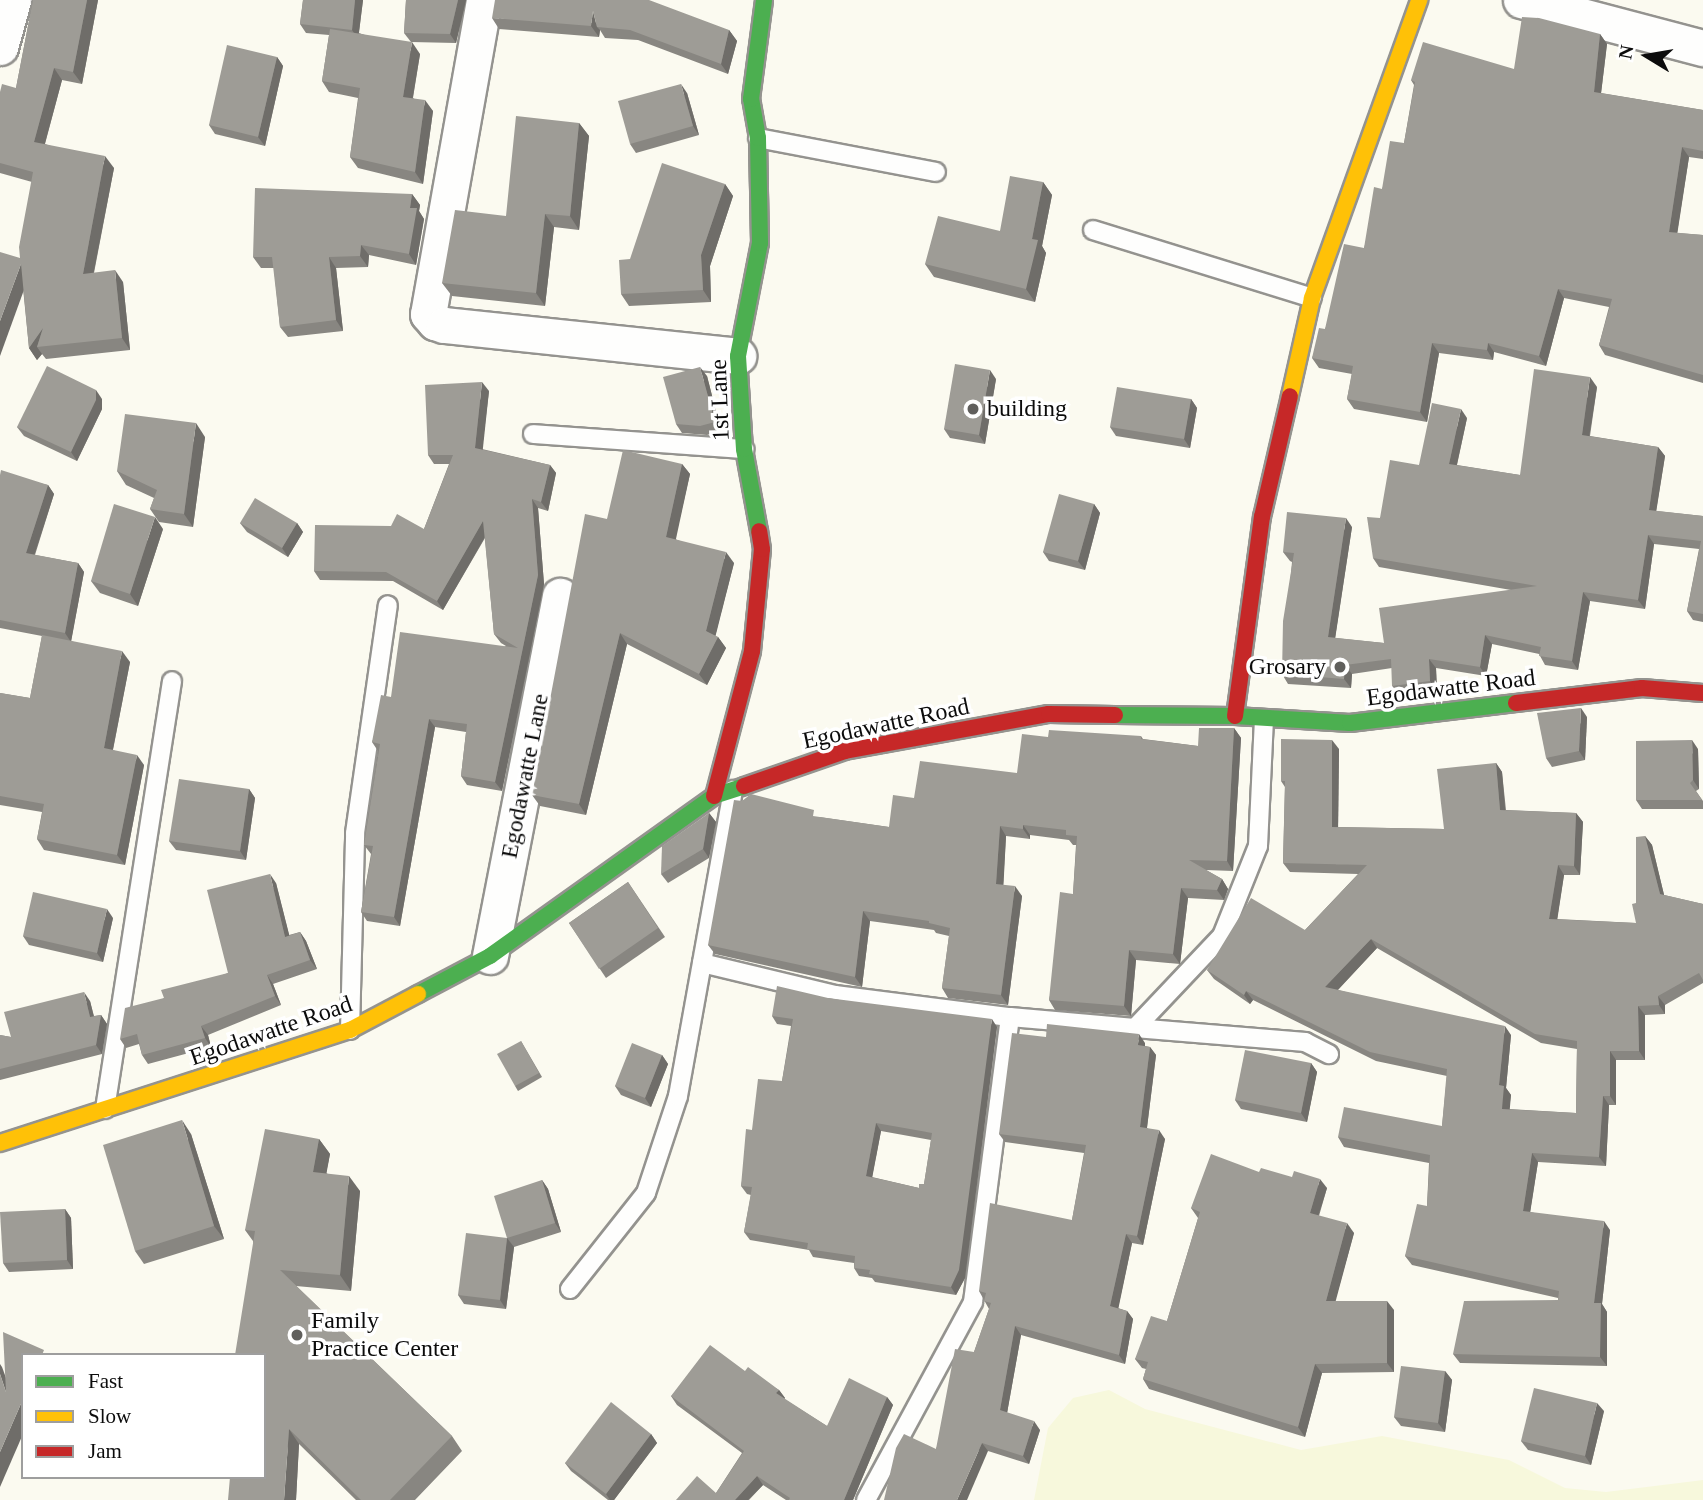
<!DOCTYPE html>
<style>
body{margin:0}
#map{position:relative;width:1703px;height:1500px;overflow:hidden;background:#fbfaf0;font-family:"Times New Roman",serif}
div>[style]{position:absolute}
.farmland>*{inset:0;background:#f7f8dc}
.roads{filter:drop-shadow(2px 0 #94938f) drop-shadow(-2px 0 #94938f) drop-shadow(0 2px #94938f) drop-shadow(0 -2px #94938f)}
.lane>*{height:18px;margin:-9px;padding:0 9px;transform-origin:9px;border-radius:9px;background:#fefefd}
.street>*{height:35px;margin:-17.5px;padding:0 17.5px;transform-origin:17.5px;border-radius:17.5px;background:#fefefd}
.fast>*{height:16px;margin:-8px;padding:0 8px;transform-origin:8px;border-radius:8px;background:#4caf50}
.slow>*{height:16px;margin:-8px;padding:0 8px;transform-origin:8px;border-radius:8px;background:#ffc107}
.jam>*{height:16px;margin:-8px;padding:0 8px;transform-origin:8px;border-radius:8px;background:#c62828}
.wall>*{inset:0;background:#888681}
.shaded-wall>*{inset:0;background:#6f6d69}
.building>*{inset:0;background:#9e9c96}
.dots>*{width:19px;height:19px;translate:-50% -50%;box-sizing:border-box;border:4px solid #fff;border-radius:50%}
span{translate:-50% -50%;white-space:nowrap;text-align:center;line-height:1.15;-webkit-text-stroke:7px #fff;paint-order:stroke}
.street-label{font-size:24px;color:#0c0c0c}
.poi-label{font-size:24px;color:#0c0c0c}
.left{translate:0 -50%;text-align:left}
.right{translate:-100% -50%;text-align:right}
.legend{position:absolute;left:21px;top:1353px;width:245px;height:126px;box-sizing:border-box;background:#fff;border:2px solid #9e9e9e;margin:0;padding:9px 12px;list-style:none;font-size:21px;color:#0c0c0c}
.legend li{display:flex;align-items:center;gap:14px;height:35px}
.legend b{width:35px;border:2px solid #9e9e9e}
.north{position:absolute;left:1612px;top:21px;width:70px;height:70px;-webkit-text-stroke:5px #fff;paint-order:stroke;rotate:281deg;font-size:19px;font-weight:700;line-height:28px;text-align:center;color:#0c0c0c}
.north::after{content:'';display:block;margin:auto;width:24px;height:32px;background:#0c0c0c;clip-path:polygon(50% 0,100% 100%,50% 72%,0 100%)}
</style>
<div id="map">
<div class="farmland">
<div style="clip-path:polygon(1109px 1390px,1145px 1409px,1301px 1450px,1382px 1436px,1509px 1460px,1565px 1488px,1606px 1492px,1703px 1480px,1703px 1500px,1034px 1500px,1048px 1428px,1073px 1398px)"></div>
</div>
<div class="roads">
<div class="lane">
<div style="left:758px;top:138px;width:181px;rotate:10.8deg"></div>
<div style="left:1093px;top:230px;width:229px;rotate:17.2deg"></div>
<div style="left:533px;top:434px;width:212px;rotate:4.1deg"></div>
<div style="left:702px;top:963px;width:137px;rotate:13.5deg"></div>
<div style="left:835px;top:995px;width:176px;rotate:7.2deg"></div>
<div style="left:1010px;top:1017px;width:125px;rotate:5deg"></div>
<div style="left:1135px;top:1028px;width:127px;rotate:-46.6deg"></div>
<div style="left:1222px;top:936px;width:97px;rotate:-68.2deg"></div>
<div style="left:1258px;top:846px;width:127px;rotate:-87.3deg"></div>
<div style="left:1135px;top:1028px;width:171px;rotate:4.7deg"></div>
<div style="left:1305px;top:1042px;width:27px;rotate:27deg"></div>
<div style="left:350px;top:1030px;width:197px;rotate:-88.5deg"></div>
<div style="left:355px;top:833px;width:230px;rotate:-81.8deg"></div>
<div style="left:105px;top:1109px;width:433px;rotate:-81.1deg"></div>
<div style="left:570px;top:1289px;width:122px;rotate:-51.6deg"></div>
<div style="left:646px;top:1193px;width:102px;rotate:-71.7deg"></div>
<div style="left:678px;top:1096px;width:311px;rotate:-79.8deg"></div>
<div style="left:866px;top:1500px;width:225px;rotate:-61.6deg"></div>
<div style="left:973px;top:1302px;width:287px;rotate:-82.6deg"></div>
</div>
<div class="street">
<div style="left:484px;top:0;width:319px;rotate:100.1deg"></div>
<div style="left:428px;top:314px;width:11px;rotate:49deg"></div>
<div style="left:435px;top:322px;width:9px;rotate:18deg"></div>
<div style="left:444px;top:325px;width:296px;rotate:6deg"></div>
<div style="left:1521px;top:0;width:188px;rotate:14.8deg"></div>
<div style="left:0;top:47px;width:49px;rotate:-74.5deg"></div>
<div style="left:490px;top:956px;width:367px;rotate:-79deg"></div>
</div>
<div class="fast">
<div style="left:759px;top:531px;width:83px;rotate:-100.4deg"></div>
<div style="left:744px;top:449px;width:93px;rotate:-93.7deg"></div>
<div style="left:738px;top:356px;width:115px;rotate:-79deg"></div>
<div style="left:760px;top:243px;width:105px;rotate:-91.1deg"></div>
<div style="left:758px;top:138px;width:40px;rotate:-100deg"></div>
<div style="left:751px;top:99px;width:100px;rotate:-82.5deg"></div>
<div style="left:1115px;top:715px;width:120px;rotate:0.5deg"></div>
<div style="left:1235px;top:716px;width:115px;rotate:3.5deg"></div>
<div style="left:1350px;top:723px;width:167px;rotate:-6.9deg"></div>
<div style="left:418px;top:994px;width:81px;rotate:-27.8deg"></div>
<div style="left:490px;top:956px;width:275px;rotate:-35.5deg"></div>
<div style="left:714px;top:796px;width:32px;rotate:-18deg"></div>
</div>
<div class="slow">
<div style="left:1290px;top:396px;width:100px;rotate:-77.3deg"></div>
<div style="left:1312px;top:298px;width:317px;rotate:-70.2deg"></div>
<div style="left:0;top:1143px;width:368px;rotate:-17.9deg"></div>
<div style="left:350px;top:1030px;width:77px;rotate:-27.9deg"></div>
</div>
<div class="jam">
<div style="left:1516px;top:703px;width:127px;rotate:-6.8deg"></div>
<div style="left:1642px;top:688px;width:61px;rotate:4.7deg"></div>
<div style="left:1235px;top:716px;width:201px;rotate:-82.3deg"></div>
<div style="left:1262px;top:517px;width:124px;rotate:-77deg"></div>
<div style="left:744px;top:786px;width:107px;rotate:-19.1deg"></div>
<div style="left:845px;top:751px;width:207px;rotate:-10.3deg"></div>
<div style="left:1049px;top:714px;width:66px;rotate:0.9deg"></div>
<div style="left:714px;top:796px;width:150px;rotate:-75.3deg"></div>
<div style="left:752px;top:651px;width:102px;rotate:-84.4deg"></div>
<div style="left:762px;top:549px;width:18px;rotate:-99deg"></div>
</div>
</div>
<div class="wall">
<div style="clip-path:polygon(33px 0,98px 0,82px 84px,62px 80px,45px 144px,114px 168px,94px 273px,123px 282px,130px 350px,46px 359px,42px 354px,37px 360px,29px 348px,20px 258px,32px 182px,0 173px,0 92px,16px 88px)"></div>
<div style="clip-path:polygon(303px 0,363px 0,359px 33px,420px 54px,413px 98px,433px 111px,423px 184px,358px 168px,350px 157px,358px 98px,329px 92px,322px 81px,329px 35px,306px 33px,300px 24px)"></div>
<div style="clip-path:polygon(406px 0,466px 0,456px 43px,411px 42px,404px 33px)"></div>
<div style="clip-path:polygon(492px 18px,729px 30px,737px 41px,728px 74px,638px 40px,605px 38px,600px 30px,599px 37px,499px 29px)"></div>
<div style="clip-path:polygon(1600px 34px,1607px 44px,1601px 93px,1703px 110px,1703px 159px,1689px 157px,1677px 233px,1703px 235px,1703px 383px,1605px 355px,1599px 345px,1609px 307px,1564px 298px,1546px 366px,1494px 352px,1493px 360px,1439px 353px,1427px 422px,1354px 409px,1347px 399px,1352px 374px,1319px 368px,1312px 358px,1325px 329px,1364px 248px,1382px 189px,1404px 143px,1414px 85px,1411px 80px,1514px 69px)"></div>
<div style="clip-path:polygon(277px 57px,283px 66px,265px 146px,215px 134px,209px 125px)"></div>
<div style="clip-path:polygon(687px 93px,699px 135px,636px 153px,630px 144px)"></div>
<div style="clip-path:polygon(579px 123px,589px 136px,579px 230px,554px 227px,545px 306px,452px 296px,442px 283px,506px 216px)"></div>
<div style="clip-path:polygon(1043px 182px,1052px 195px,1042px 246px,1046px 253px,1035px 302px,934px 277px,925px 264px,1000px 231px)"></div>
<div style="clip-path:polygon(725px 184px,733px 196px,710px 266px,711px 302px,629px 306px,621px 294px)"></div>
<div style="clip-path:polygon(412px 194px,420px 205px,419px 211px,424px 219px,416px 265px,369px 255px,368px 267px,336px 268px,343px 331px,288px 337px,280px 327px,274px 268px,261px 268px,253px 257px)"></div>
<div style="clip-path:polygon(707px 376px,721px 431px,707px 435px,682px 433px,676px 424px)"></div>
<div style="clip-path:polygon(996px 379px,985px 444px,950px 438px,944px 429px)"></div>
<div style="clip-path:polygon(1597px 387px,1590px 436px,1658px 447px,1665px 456px,1656px 511px,1703px 516px,1703px 622px,1693px 620px,1687px 611px,1699px 549px,1654px 544px,1645px 609px,1590px 601px,1578px 670px,1545px 665px,1539px 654px,1492px 644px,1486px 676px,1436px 668px,1437px 691px,1399px 695px,1392px 686px,1392px 668px,1352px 674px,1351px 688px,1288px 684px,1282px 674px,1292px 562px,1290px 561px,1283px 552px,1352px 527px,1335px 638px,1384px 643px,1511px 590px,1379px 567px,1373px 558px,1380px 518px,1419px 465px,1467px 418px,1457px 465px,1520px 475px)"></div>
<div style="clip-path:polygon(489px 391px,482px 449px,550px 465px,556px 473px,548px 511px,538px 508px,544px 584px,502px 791px,467px 785px,461px 776px,466px 732px,435px 727px,400px 926px,367px 921px,361px 912px,371px 854px,364px 845px,378px 751px,372px 742px,391px 697px,506px 646px,501px 643px,494px 634px,485px 538px,443px 610px,393px 581px,320px 580px,314px 571px,424px 529px,449px 464px,434px 464px,428px 455px)"></div>
<div style="clip-path:polygon(102px 399px,102px 409px,77px 461px,24px 436px,17px 427px)"></div>
<div style="clip-path:polygon(1191px 399px,1197px 408px,1190px 448px,1116px 436px,1110px 427px)"></div>
<div style="clip-path:polygon(205px 437px,193px 527px,159px 522px,150px 509px,154px 498px,126px 485px,117px 471px)"></div>
<div style="clip-path:polygon(682px 464px,690px 474px,675px 539px,734px 563px,715px 636px,718px 637px,726px 648px,707px 685px,627px 644px,586px 815px,540px 806px,532px 795px,607px 519px)"></div>
<div style="clip-path:polygon(0 475px,48px 485px,54px 494px,35px 555px,78px 563px,84px 572px,71px 641px,130px 662px,113px 750px,144px 765px,125px 865px,44px 850px,37px 839px,42px 812px,0 805px,0 693px,30px 698px,42px 636px,0 628px)"></div>
<div style="clip-path:polygon(1094px 504px,1100px 513px,1085px 570px,1049px 561px,1043px 552px)"></div>
<div style="clip-path:polygon(240px 523px,297px 523px,303px 532px,288px 557px,247px 532px)"></div>
<div style="clip-path:polygon(163px 529px,138px 606px,100px 593px,91px 581px)"></div>
<div style="clip-path:polygon(1587px 717px,1585px 760px,1552px 767px,1546px 758px)"></div>
<div style="clip-path:polygon(1234px 728px,1241px 738px,1233px 871px,1206px 870px,1222px 879px,1228px 889px,1224px 900px,1188px 898px,1180px 964px,1136px 960px,1131px 1016px,1055px 1010px,1049px 1000px,1073px 894px,1076px 845px,1073px 845px,1069px 840px,1030px 835px,1030px 839px,1006px 836px,1003px 885px,1022px 896px,1008px 1005px,948px 998px,942px 988px,949px 936px,936px 933px,934px 930px,870px 921px,862px 987px,715px 954px,708px 945px,819px 817px,889px 827px,914px 798px,1017px 773px,1048px 737px,1141px 736px,1143px 739px,1198px 746px)"></div>
<div style="clip-path:polygon(evenodd,1339px 749px,1338px 827px,1444px 829px,1496px 763px,1502px 772px,1506px 810px,1576px 813px,1583px 822px,1580px 875px,1564px 875px,1557px 919px,1636px 923px,1636px 903px,1645px 836px,1652px 845px,1664px 895px,1703px 904px,1703px 983px,1665px 1005px,1665px 1014px,1645px 1015px,1645px 1060px,1616px 1060px,1616px 1105px,1609px 1105px,1606px 1166px,1538px 1162px,1530px 1212px,1610px 1230px,1602px 1304px,1607px 1312px,1607px 1366px,1460px 1363px,1453px 1354px,1558px 1300px,1558px 1298px,1412px 1265px,1405px 1256px,1427px 1206px,1429px 1163px,1344px 1147px,1338px 1137px,1442px 1126px,1447px 1076px,1376px 1061px,1253px 1000px,1250px 1004px,1214px 979px,1207px 970px,1305px 930px,1358px 874px,1290px 872px,1283px 863px,1285px 787px,1281px 781px,1339px 749px,1377px 948px,1541px 1043px,1577px 1049px,1576px 1113px,1509px 1109px,1511px 1095px,1506px 1088px,1511px 1035px,1338px 990px,1377px 948px)"></div>
<div style="clip-path:polygon(1698px 749px,1699px 789px,1696px 791px,1703px 801px,1703px 809px,1642px 809px,1636px 800px)"></div>
<div style="clip-path:polygon(249px 789px,255px 798px,246px 860px,176px 850px,169px 841px)"></div>
<div style="clip-path:polygon(709px 813px,716px 822px,709px 858px,668px 883px,661px 874px)"></div>
<div style="clip-path:polygon(628px 882px,665px 937px,606px 978px,569px 923px)"></div>
<div style="clip-path:polygon(276px 883px,289px 935px,300px 932px,306px 941px,317px 969px,273px 984px,281px 1005px,208px 1035px,211px 1047px,148px 1064px,142px 1055px,139px 1044px,126px 1048px,120px 1039px,164px 998px,228px 973px)"></div>
<div style="clip-path:polygon(113px 918px,103px 962px,29px 945px,23px 936px)"></div>
<div style="clip-path:polygon(evenodd,828px 998px,997px 1027px,965px 1278px,956px 1295px,875px 1282px,872px 1278px,859px 1276px,854px 1268px,854px 1263px,813px 1257px,809px 1250px,750px 1240px,744px 1232px,751px 1195px,747px 1194px,741px 1186px,752px 1130px,782px 1081px,791px 1026px,777px 1024px,772px 1016px,828px 998px,881px 1131px,931px 1140px,924px 1184px,919px 1188px,872px 1177px,881px 1131px)"></div>
<div style="clip-path:polygon(90px 1001px,94px 1016px,101px 1015px,107px 1024px,102px 1054px,0 1080px,0 1035px,11px 1037px)"></div>
<div style="clip-path:polygon(1046px 1037px,1145px 1043px,1145px 1046px,1150px 1047px,1156px 1055px,1147px 1128px,1165px 1139px,1143px 1245px,1132px 1243px,1118px 1308px,1127px 1311px,1133px 1319px,1125px 1364px,1021px 1335px,1007px 1413px,1040px 1430px,1029px 1464px,988px 1451px,936px 1449px,974px 1352px,989px 1309px,979px 1291px,1072px 1220px,1084px 1153px,1005px 1142px,999px 1134px)"></div>
<div style="clip-path:polygon(521px 1041px,542px 1077px,518px 1091px,515px 1086px)"></div>
<div style="clip-path:polygon(662px 1055px,668px 1064px,651px 1107px,621px 1095px,615px 1086px)"></div>
<div style="clip-path:polygon(1311px 1063px,1317px 1072px,1307px 1122px,1241px 1109px,1235px 1100px)"></div>
<div style="clip-path:polygon(191px 1134px,224px 1239px,144px 1264px,135px 1251px)"></div>
<div style="clip-path:polygon(319px 1139px,330px 1154px,326px 1173px,360px 1191px,351px 1291px,296px 1286px,452px 1436px,462px 1451px,415px 1500px,356px 1500px,299px 1444px,296px 1500px,253px 1241px,245px 1230px)"></div>
<div style="clip-path:polygon(1259px 1172px,1327px 1188px,1319px 1216px,1354px 1233px,1335px 1301px,1394px 1310px,1394px 1372px,1322px 1373px,1305px 1437px,1149px 1389px,1143px 1379px,1146px 1369px,1142px 1368px,1135px 1359px,1167px 1321px,1198px 1218px,1191px 1208px)"></div>
<div style="clip-path:polygon(542px 1180px,548px 1189px,561px 1232px,514px 1247px,506px 1309px,464px 1304px,458px 1295px,507px 1238px)"></div>
<div style="clip-path:polygon(65px 1209px,71px 1218px,73px 1269px,9px 1272px,3px 1263px)"></div>
<div style="clip-path:polygon(745px 1371px,779px 1390px,785px 1398px,784px 1399px,827px 1426px,887px 1397px,893px 1405px,853px 1500px,786px 1500px,763px 1485px,749px 1500px,676px 1500px,716px 1493px,742px 1453px,677px 1405px,671px 1396px)"></div>
<div style="clip-path:polygon(1445px 1371px,1452px 1380px,1445px 1432px,1401px 1426px,1394px 1417px)"></div>
<div style="clip-path:polygon(1604px 1411px,1591px 1465px,1528px 1450px,1521px 1441px)"></div>
<div style="clip-path:polygon(651px 1434px,657px 1443px,614px 1500px,608px 1500px,571px 1471px,565px 1463px)"></div>
</div>
<div class="shaded-wall">
<div style="clip-path:polygon(87px 0,98px 0,82px 84px,73px 72px)"></div>
<div style="clip-path:polygon(355px 0,363px 0,358px 39px,352px 30px)"></div>
<div style="clip-path:polygon(458px 0,466px 0,456px 43px,450px 34px)"></div>
<div style="clip-path:polygon(593px 11px,597px 27px,600px 30px,599px 37px,591px 26px)"></div>
<div style="clip-path:polygon(729px 30px,737px 41px,728px 74px,721px 64px)"></div>
<div style="clip-path:polygon(1600px 34px,1607px 44px,1600px 102px,1594px 92px)"></div>
<div style="clip-path:polygon(412px 42px,420px 54px,411px 108px,403px 97px)"></div>
<div style="clip-path:polygon(277px 57px,283px 66px,265px 146px,258px 137px)"></div>
<div style="clip-path:polygon(54px 68px,62px 80px,42px 154px,34px 142px)"></div>
<div style="clip-path:polygon(681px 84px,687px 93px,699px 135px,693px 126px)"></div>
<div style="clip-path:polygon(425px 100px,433px 111px,423px 184px,415px 172px)"></div>
<div style="clip-path:polygon(579px 123px,589px 136px,579px 230px,570px 216px)"></div>
<div style="clip-path:polygon(1682px 147px,1689px 157px,1676px 242px,1669px 232px)"></div>
<div style="clip-path:polygon(105px 156px,114px 168px,91px 286px,83px 274px)"></div>
<div style="clip-path:polygon(1043px 182px,1052px 195px,1042px 246px,1046px 253px,1035px 302px,1026px 289px,1032px 239px)"></div>
<div style="clip-path:polygon(725px 184px,733px 196px,710px 266px,711px 302px,703px 290px,701px 255px)"></div>
<div style="clip-path:polygon(412px 194px,420px 205px,419px 211px,424px 219px,416px 265px,409px 254px,410px 208px)"></div>
<div style="clip-path:polygon(545px 214px,554px 227px,545px 306px,536px 293px)"></div>
<div style="clip-path:polygon(361px 245px,369px 255px,368px 267px,360px 256px)"></div>
<div style="clip-path:polygon(329px 257px,336px 268px,343px 331px,336px 320px)"></div>
<div style="clip-path:polygon(21px 264px,29px 276px,0 356px,0 321px)"></div>
<div style="clip-path:polygon(115px 270px,123px 282px,130px 350px,122px 338px)"></div>
<div style="clip-path:polygon(1558px 289px,1564px 298px,1546px 366px,1539px 356px)"></div>
<div style="clip-path:polygon(43px 328px,37px 347px,42px 354px,37px 360px,29px 348px)"></div>
<div style="clip-path:polygon(1432px 343px,1439px 353px,1427px 422px,1420px 412px)"></div>
<div style="clip-path:polygon(1488px 343px,1494px 352px,1493px 360px,1487px 350px)"></div>
<div style="clip-path:polygon(700px 367px,707px 376px,721px 431px,715px 422px)"></div>
<div style="clip-path:polygon(990px 370px,996px 379px,985px 444px,979px 435px)"></div>
<div style="clip-path:polygon(1590px 377px,1597px 387px,1588px 444px,1582px 435px)"></div>
<div style="clip-path:polygon(482px 382px,489px 391px,482px 457px,475px 448px)"></div>
<div style="clip-path:polygon(96px 390px,102px 399px,102px 409px,77px 461px,71px 452px)"></div>
<div style="clip-path:polygon(1191px 399px,1197px 408px,1190px 448px,1184px 439px)"></div>
<div style="clip-path:polygon(1461px 409px,1467px 418px,1455px 473px,1449px 464px)"></div>
<div style="clip-path:polygon(196px 423px,205px 437px,193px 527px,184px 514px)"></div>
<div style="clip-path:polygon(1658px 447px,1665px 456px,1655px 519px,1649px 510px)"></div>
<div style="clip-path:polygon(682px 464px,690px 474px,674px 548px,666px 537px)"></div>
<div style="clip-path:polygon(550px 465px,556px 473px,548px 511px,541px 502px)"></div>
<div style="clip-path:polygon(48px 485px,54px 494px,32px 562px,26px 553px)"></div>
<div style="clip-path:polygon(532px 499px,538px 508px,544px 584px,502px 791px,495px 782px,538px 575px)"></div>
<div style="clip-path:polygon(1094px 504px,1100px 513px,1085px 570px,1078px 561px)"></div>
<div style="clip-path:polygon(155px 517px,163px 529px,138px 606px,130px 594px)"></div>
<div style="clip-path:polygon(1346px 518px,1352px 527px,1334px 646px,1328px 637px)"></div>
<div style="clip-path:polygon(483px 521px,489px 530px,443px 610px,437px 601px)"></div>
<div style="clip-path:polygon(297px 523px,303px 532px,288px 557px,282px 548px)"></div>
<div style="clip-path:polygon(1648px 535px,1654px 544px,1645px 609px,1638px 600px)"></div>
<div style="clip-path:polygon(726px 552px,734px 563px,714px 642px,706px 631px)"></div>
<div style="clip-path:polygon(78px 563px,84px 572px,71px 642px,65px 633px)"></div>
<div style="clip-path:polygon(1583px 592px,1590px 601px,1578px 670px,1572px 661px)"></div>
<div style="clip-path:polygon(620px 633px,627px 644px,586px 815px,579px 804px)"></div>
<div style="clip-path:polygon(1485px 635px,1492px 644px,1486px 676px,1480px 667px)"></div>
<div style="clip-path:polygon(718px 637px,726px 648px,707px 685px,699px 674px)"></div>
<div style="clip-path:polygon(122px 651px,130px 662px,111px 759px,104px 748px)"></div>
<div style="clip-path:polygon(1429px 659px,1436px 668px,1437px 691px,1430px 681px)"></div>
<div style="clip-path:polygon(1345px 665px,1352px 674px,1351px 688px,1344px 679px)"></div>
<div style="clip-path:polygon(1581px 708px,1587px 717px,1585px 760px,1579px 751px)"></div>
<div style="clip-path:polygon(429px 719px,435px 727px,400px 926px,394px 917px)"></div>
<div style="clip-path:polygon(1234px 728px,1241px 738px,1233px 871px,1227px 861px)"></div>
<div style="clip-path:polygon(1332px 740px,1339px 749px,1338px 836px,1332px 827px)"></div>
<div style="clip-path:polygon(1692px 740px,1698px 749px,1699px 789px,1693px 780px)"></div>
<div style="clip-path:polygon(137px 755px,144px 765px,125px 865px,117px 855px)"></div>
<div style="clip-path:polygon(1496px 763px,1502px 772px,1506px 819px,1500px 810px)"></div>
<div style="clip-path:polygon(249px 789px,255px 798px,246px 860px,240px 851px)"></div>
<div style="clip-path:polygon(709px 813px,716px 822px,709px 858px,703px 849px)"></div>
<div style="clip-path:polygon(1576px 813px,1583px 822px,1580px 875px,1574px 866px)"></div>
<div style="clip-path:polygon(1023px 825px,1030px 835px,1030px 839px,1023px 829px)"></div>
<div style="clip-path:polygon(1000px 826px,1006px 836px,1003px 894px,996px 884px)"></div>
<div style="clip-path:polygon(1645px 836px,1652px 845px,1666px 903px,1660px 894px)"></div>
<div style="clip-path:polygon(1558px 865px,1564px 875px,1556px 928px,1549px 919px)"></div>
<div style="clip-path:polygon(270px 874px,276px 883px,292px 946px,285px 937px)"></div>
<div style="clip-path:polygon(1222px 879px,1228px 889px,1224px 900px,1217px 890px)"></div>
<div style="clip-path:polygon(1015px 886px,1022px 896px,1008px 1005px,1001px 995px)"></div>
<div style="clip-path:polygon(1181px 888px,1188px 898px,1180px 964px,1173px 954px)"></div>
<div style="clip-path:polygon(107px 909px,113px 918px,103px 962px,97px 953px)"></div>
<div style="clip-path:polygon(863px 911px,870px 921px,862px 987px,855px 977px)"></div>
<div style="clip-path:polygon(300px 932px,306px 941px,317px 969px,310px 960px)"></div>
<div style="clip-path:polygon(1371px 939px,1377px 948px,1332px 996px,1325px 987px)"></div>
<div style="clip-path:polygon(1129px 950px,1136px 960px,1131px 1016px,1124px 1006px)"></div>
<div style="clip-path:polygon(267px 975px,273px 984px,281px 1005px,275px 996px)"></div>
<div style="clip-path:polygon(1246px 991px,1253px 1000px,1250px 1004px,1244px 995px)"></div>
<div style="clip-path:polygon(84px 992px,90px 1001px,96px 1026px,90px 1017px)"></div>
<div style="clip-path:polygon(1658px 996px,1665px 1005px,1665px 1014px,1659px 1005px)"></div>
<div style="clip-path:polygon(1638px 1006px,1645px 1015px,1645px 1060px,1639px 1051px)"></div>
<div style="clip-path:polygon(101px 1015px,107px 1024px,102px 1054px,96px 1045px)"></div>
<div style="clip-path:polygon(992px 1019px,997px 1027px,965px 1278px,956px 1295px,951px 1287px)"></div>
<div style="clip-path:polygon(201px 1026px,208px 1035px,211px 1047px,205px 1038px)"></div>
<div style="clip-path:polygon(1505px 1026px,1511px 1035px,1506px 1088px,1511px 1095px,1509px 1118px,1502px 1109px,1499px 1085px)"></div>
<div style="clip-path:polygon(1139px 1034px,1145px 1043px,1145px 1053px,1138px 1045px)"></div>
<div style="clip-path:polygon(1150px 1047px,1156px 1055px,1146px 1135px,1140px 1127px)"></div>
<div style="clip-path:polygon(1610px 1051px,1616px 1060px,1616px 1105px,1610px 1096px)"></div>
<div style="clip-path:polygon(662px 1055px,668px 1064px,651px 1107px,645px 1098px)"></div>
<div style="clip-path:polygon(1311px 1063px,1317px 1072px,1307px 1122px,1301px 1113px)"></div>
<div style="clip-path:polygon(1603px 1096px,1609px 1105px,1606px 1166px,1599px 1157px)"></div>
<div style="clip-path:polygon(182px 1120px,191px 1134px,224px 1239px,214px 1226px)"></div>
<div style="clip-path:polygon(876px 1123px,881px 1131px,871px 1184px,866px 1176px)"></div>
<div style="clip-path:polygon(1159px 1130px,1165px 1139px,1143px 1245px,1137px 1236px)"></div>
<div style="clip-path:polygon(319px 1139px,330px 1154px,324px 1187px,313px 1172px)"></div>
<div style="clip-path:polygon(1532px 1153px,1538px 1162px,1529px 1220px,1523px 1211px)"></div>
<div style="clip-path:polygon(349px 1176px,360px 1191px,351px 1291px,340px 1275px)"></div>
<div style="clip-path:polygon(1320px 1179px,1327px 1188px,1316px 1223px,1310px 1213px)"></div>
<div style="clip-path:polygon(542px 1180px,548px 1189px,561px 1232px,555px 1223px)"></div>
<div style="clip-path:polygon(65px 1209px,71px 1218px,73px 1269px,67px 1260px)"></div>
<div style="clip-path:polygon(1604px 1221px,1610px 1230px,1602px 1304px,1607px 1312px,1607px 1366px,1600px 1357px,1594px 1303px)"></div>
<div style="clip-path:polygon(1347px 1223px,1354px 1233px,1333px 1311px,1326px 1301px)"></div>
<div style="clip-path:polygon(1126px 1234px,1132px 1243px,1117px 1315px,1110px 1306px)"></div>
<div style="clip-path:polygon(507px 1238px,514px 1247px,506px 1309px,500px 1300px)"></div>
<div style="clip-path:polygon(1387px 1301px,1394px 1310px,1394px 1372px,1387px 1363px)"></div>
<div style="clip-path:polygon(1127px 1311px,1133px 1319px,1125px 1364px,1119px 1355px)"></div>
<div style="clip-path:polygon(1015px 1326px,1021px 1335px,1006px 1419px,1000px 1410px)"></div>
<div style="clip-path:polygon(0 1364px,2px 1367px,16px 1405px,6px 1392px,0 1374px)"></div>
<div style="clip-path:polygon(1315px 1364px,1322px 1373px,1305px 1437px,1298px 1427px)"></div>
<div style="clip-path:polygon(1445px 1371px,1452px 1380px,1445px 1432px,1438px 1423px)"></div>
<div style="clip-path:polygon(779px 1390px,785px 1398px,782px 1402px,776px 1393px)"></div>
<div style="clip-path:polygon(887px 1397px,893px 1405px,853px 1500px,844px 1500px)"></div>
<div style="clip-path:polygon(23px 1399px,23px 1434px,0 1487px,0 1452px)"></div>
<div style="clip-path:polygon(1597px 1403px,1604px 1411px,1591px 1465px,1585px 1456px)"></div>
<div style="clip-path:polygon(1034px 1421px,1040px 1430px,1029px 1464px,1023px 1456px)"></div>
<div style="clip-path:polygon(289px 1429px,299px 1444px,296px 1500px,284px 1500px)"></div>
<div style="clip-path:polygon(651px 1434px,657px 1443px,614px 1500px,610px 1500px,606px 1494px)"></div>
<div style="clip-path:polygon(982px 1443px,988px 1451px,967px 1500px,957px 1500px)"></div>
<div style="clip-path:polygon(757px 1476px,763px 1485px,748px 1500px,735px 1500px)"></div>
</div>
<div class="building">
<div style="clip-path:polygon(33px 0,87px 0,73px 72px,54px 68px,34px 142px,105px 156px,83px 274px,115px 270px,122px 338px,37px 347px,43px 328px,29px 348px,21px 264px,0 321px,0 252px,20px 258px,19px 247px,33px 172px,0 163px,0 92px,2px 84px,16px 88px)"></div>
<div style="clip-path:polygon(303px 0,355px 0,352px 30px,300px 24px)"></div>
<div style="clip-path:polygon(406px 0,458px 0,450px 34px,404px 33px)"></div>
<div style="clip-path:polygon(495px 0,649px 0,729px 30px,721px 64px,630px 30px,597px 27px,593px 11px,591px 26px,492px 18px)"></div>
<div style="clip-path:polygon(1522px 17px,1539px 18px,1600px 34px,1594px 92px,1703px 110px,1703px 151px,1682px 147px,1669px 232px,1703px 235px,1703px 375px,1599px 345px,1612px 299px,1558px 289px,1539px 356px,1488px 343px,1487px 350px,1432px 343px,1420px 412px,1347px 399px,1353px 366px,1312px 358px,1319px 328px,1325px 329px,1344px 244px,1364px 248px,1374px 187px,1382px 189px,1390px 141px,1404px 143px,1415px 82px,1411px 80px,1423px 42px,1514px 69px)"></div>
<div style="clip-path:polygon(330px 29px,412px 42px,403px 97px,425px 100px,415px 172px,350px 157px,360px 88px,322px 81px)"></div>
<div style="clip-path:polygon(227px 45px,277px 57px,258px 137px,209px 125px)"></div>
<div style="clip-path:polygon(681px 84px,693px 126px,630px 144px,618px 101px)"></div>
<div style="clip-path:polygon(516px 116px,579px 123px,570px 216px,545px 214px,536px 293px,442px 283px,455px 210px,506px 216px)"></div>
<div style="clip-path:polygon(662px 163px,725px 184px,701px 255px,703px 290px,621px 294px,619px 260px,630px 259px)"></div>
<div style="clip-path:polygon(1010px 176px,1043px 182px,1032px 239px,1038px 240px,1026px 289px,925px 264px,938px 216px,1000px 231px)"></div>
<div style="clip-path:polygon(255px 188px,412px 194px,410px 208px,417px 208px,409px 254px,361px 245px,360px 256px,329px 257px,336px 320px,280px 327px,272px 257px,253px 257px)"></div>
<div style="clip-path:polygon(955px 364px,990px 370px,979px 435px,944px 429px)"></div>
<div style="clip-path:polygon(47px 366px,96px 390px,96px 400px,71px 452px,17px 427px)"></div>
<div style="clip-path:polygon(700px 367px,715px 422px,700px 426px,676px 424px,663px 377px)"></div>
<div style="clip-path:polygon(1534px 369px,1590px 377px,1582px 435px,1658px 447px,1649px 510px,1703px 516px,1703px 614px,1687px 611px,1701px 541px,1648px 535px,1638px 600px,1583px 592px,1572px 661px,1539px 656px,1541px 647px,1485px 635px,1480px 667px,1429px 659px,1430px 681px,1392px 686px,1391px 659px,1345px 665px,1344px 679px,1282px 674px,1283px 621px,1294px 553px,1283px 552px,1287px 512px,1346px 518px,1328px 637px,1384px 643px,1379px 608px,1537px 586px,1373px 558px,1367px 517px,1380px 518px,1390px 460px,1419px 465px,1432px 403px,1461px 409px,1449px 464px,1520px 475px)"></div>
<div style="clip-path:polygon(482px 382px,475px 448px,550px 465px,541px 502px,532px 499px,538px 575px,495px 782px,461px 776px,467px 724px,429px 719px,394px 917px,361px 912px,373px 846px,364px 845px,380px 744px,372px 742px,381px 695px,391px 697px,400px 632px,518px 648px,494px 634px,483px 521px,437px 601px,386px 572px,314px 571px,315px 525px,391px 526px,397px 514px,424px 529px,453px 455px,428px 455px,425px 385px)"></div>
<div style="clip-path:polygon(1117px 387px,1191px 399px,1184px 439px,1110px 427px)"></div>
<div style="clip-path:polygon(125px 414px,196px 423px,184px 514px,150px 509px,157px 490px,117px 471px)"></div>
<div style="clip-path:polygon(623px 450px,682px 464px,666px 537px,726px 552px,706px 631px,718px 637px,699px 674px,620px 633px,579px 804px,532px 795px,585px 514px,607px 519px)"></div>
<div style="clip-path:polygon(1px 470px,48px 485px,26px 553px,78px 563px,65px 633px,0 620px,0 475px)"></div>
<div style="clip-path:polygon(1059px 494px,1094px 504px,1078px 561px,1043px 552px)"></div>
<div style="clip-path:polygon(255px 498px,297px 523px,282px 548px,240px 523px)"></div>
<div style="clip-path:polygon(114px 504px,155px 517px,130px 594px,91px 581px)"></div>
<div style="clip-path:polygon(42px 635px,122px 651px,104px 748px,137px 755px,117px 855px,37px 839px,44px 804px,0 796px,0 693px,30px 698px)"></div>
<div style="clip-path:polygon(1581px 708px,1579px 751px,1546px 758px,1537px 713px)"></div>
<div style="clip-path:polygon(1199px 728px,1234px 728px,1227px 861px,1189px 860px,1222px 879px,1217px 890px,1181px 888px,1173px 954px,1129px 950px,1124px 1006px,1049px 1000px,1060px 892px,1073px 894px,1077px 836px,1066px 835px,1066px 830px,1023px 825px,1023px 829px,1000px 826px,996px 884px,1015px 886px,1001px 995px,942px 988px,950px 928px,929px 923px,929px 921px,863px 911px,855px 977px,708px 945px,734px 800px,742px 801px,751px 794px,814px 810px,813px 816px,889px 827px,893px 795px,914px 798px,920px 761px,1017px 773px,1022px 734px,1048px 737px,1049px 730px,1141px 736px,1141px 739px,1198px 746px)"></div>
<div style="clip-path:polygon(evenodd,1281px 739px,1332px 740px,1332px 827px,1444px 829px,1437px 769px,1496px 763px,1500px 810px,1576px 813px,1574px 866px,1558px 865px,1549px 919px,1636px 923px,1632px 904px,1636px 903px,1636px 837px,1645px 836px,1660px 894px,1703px 904px,1703px 980px,1699px 973px,1658px 996px,1659px 1005px,1638px 1006px,1639px 1051px,1610px 1051px,1610px 1096px,1603px 1096px,1599px 1157px,1532px 1153px,1523px 1211px,1604px 1221px,1594px 1303px,1601px 1303px,1600px 1357px,1453px 1354px,1464px 1301px,1558px 1300px,1559px 1291px,1405px 1256px,1417px 1204px,1427px 1206px,1430px 1155px,1338px 1137px,1344px 1107px,1442px 1126px,1447px 1069px,1370px 1052px,1246px 991px,1244px 995px,1207px 970px,1251px 898px,1305px 930px,1367px 865px,1283px 863px,1285px 781px,1281px 781px,1281px 739px,1371px 939px,1535px 1034px,1577px 1041px,1576px 1113px,1502px 1109px,1504px 1086px,1499px 1085px,1505px 1026px,1325px 987px,1371px 939px)"></div>
<div style="clip-path:polygon(1692px 740px,1693px 780px,1690px 783px,1702px 800px,1636px 800px,1636px 741px)"></div>
<div style="clip-path:polygon(179px 779px,249px 789px,240px 851px,169px 841px)"></div>
<div style="clip-path:polygon(709px 813px,703px 849px,661px 874px,662px 846px)"></div>
<div style="clip-path:polygon(270px 874px,285px 937px,300px 932px,310px 960px,267px 975px,275px 996px,201px 1026px,205px 1038px,142px 1055px,137px 1034px,120px 1039px,125px 1008px,164px 998px,161px 990px,228px 973px,207px 890px)"></div>
<div style="clip-path:polygon(628px 882px,658px 928px,599px 969px,569px 923px)"></div>
<div style="clip-path:polygon(33px 892px,107px 909px,97px 953px,23px 936px)"></div>
<div style="clip-path:polygon(evenodd,777px 986px,828px 998px,992px 1019px,959px 1270px,951px 1287px,869px 1274px,870px 1270px,854px 1268px,855px 1256px,807px 1249px,808px 1243px,744px 1232px,752px 1187px,741px 1186px,746px 1129px,752px 1130px,758px 1079px,782px 1081px,793px 1019px,772px 1016px,777px 986px,876px 1123px,932px 1133px,924px 1184px,919px 1184px,919px 1188px,866px 1176px,876px 1123px)"></div>
<div style="clip-path:polygon(84px 992px,90px 1017px,101px 1015px,96px 1045px,0 1069px,0 1035px,11px 1037px,4px 1012px)"></div>
<div style="clip-path:polygon(1047px 1024px,1139px 1034px,1138px 1045px,1150px 1047px,1140px 1127px,1159px 1130px,1137px 1236px,1126px 1234px,1110px 1306px,1127px 1311px,1119px 1355px,1015px 1326px,1000px 1410px,1034px 1421px,1023px 1456px,982px 1443px,957px 1500px,884px 1500px,896px 1448px,904px 1434px,936px 1449px,955px 1349px,974px 1352px,991px 1303px,984px 1301px,986px 1293px,979px 1291px,990px 1203px,1072px 1220px,1086px 1145px,999px 1134px,1012px 1033px,1046px 1037px)"></div>
<div style="clip-path:polygon(521px 1041px,539px 1073px,515px 1086px,497px 1054px)"></div>
<div style="clip-path:polygon(632px 1043px,662px 1055px,645px 1098px,615px 1086px)"></div>
<div style="clip-path:polygon(1245px 1050px,1311px 1063px,1301px 1113px,1235px 1100px)"></div>
<div style="clip-path:polygon(182px 1120px,214px 1226px,135px 1251px,103px 1145px)"></div>
<div style="clip-path:polygon(265px 1129px,319px 1139px,313px 1172px,349px 1176px,340px 1275px,280px 1270px,452px 1436px,390px 1500px,361px 1500px,289px 1429px,284px 1500px,228px 1500px,230px 1477px,264px 1477px,264px 1355px,235px 1355px,255px 1231px,245px 1230px)"></div>
<div style="clip-path:polygon(1211px 1154px,1259px 1172px,1261px 1168px,1292px 1177px,1294px 1171px,1320px 1179px,1310px 1213px,1347px 1223px,1326px 1301px,1387px 1301px,1387px 1363px,1315px 1364px,1298px 1427px,1143px 1379px,1148px 1362px,1135px 1359px,1151px 1316px,1167px 1321px,1200px 1212px,1191px 1208px)"></div>
<div style="clip-path:polygon(542px 1180px,555px 1223px,507px 1238px,494px 1196px)"></div>
<div style="clip-path:polygon(65px 1209px,67px 1260px,3px 1263px,0 1212px)"></div>
<div style="clip-path:polygon(466px 1233px,507px 1238px,500px 1300px,458px 1295px)"></div>
<div style="clip-path:polygon(3px 1332px,44px 1350px,42px 1355px,23px 1355px,23px 1399px,0 1452px,0 1374px,6px 1392px)"></div>
<div style="clip-path:polygon(710px 1345px,745px 1371px,748px 1367px,779px 1390px,776px 1393px,827px 1426px,849px 1378px,887px 1397px,844px 1500px,789px 1500px,790px 1498px,757px 1476px,735px 1500px,676px 1500px,697px 1476px,716px 1493px,744px 1451px,671px 1396px)"></div>
<div style="clip-path:polygon(1401px 1366px,1445px 1371px,1438px 1423px,1394px 1417px)"></div>
<div style="clip-path:polygon(1534px 1388px,1597px 1403px,1585px 1456px,1521px 1441px)"></div>
<div style="clip-path:polygon(611px 1402px,651px 1434px,606px 1494px,565px 1463px)"></div>
</div>
<div class="dots">
<div style="left:973px;top:409px;background:#605f5c"></div>
<div style="left:1340px;top:667px;background:#605f5c"></div>
<div style="left:297px;top:1335px;background:#605f5c"></div>
</div>
<div class="street-label">
<span style="left:720px;top:400px;rotate:-92deg">1st Lane</span>
<span style="left:1451px;top:688px;rotate:-7deg">Egodawatte Road</span>
<span style="left:886px;top:724px;rotate:-12deg">Egodawatte Road</span>
<span style="left:525px;top:776px;rotate:-79deg">Egodawatte Lane</span>
<span style="left:271px;top:1031px;rotate:-19deg">Egodawatte Road</span>
</div>
<div class="poi-label">
<span class="left" style="left:987px;top:409px">building</span>
<span class="right" style="left:1326px;top:667px">Grosary</span>
<span class="left" style="left:311px;top:1335px">Family<br>Practice Center</span>
</div>
<ul class="legend">
<li><b style="height:9px;background:#4caf50"></b>Fast</li>
<li><b style="height:9px;background:#ffc107"></b>Slow</li>
<li><b style="height:9px;background:#c62828"></b>Jam</li>
</ul>
<div class="north">N</div>
</div>
